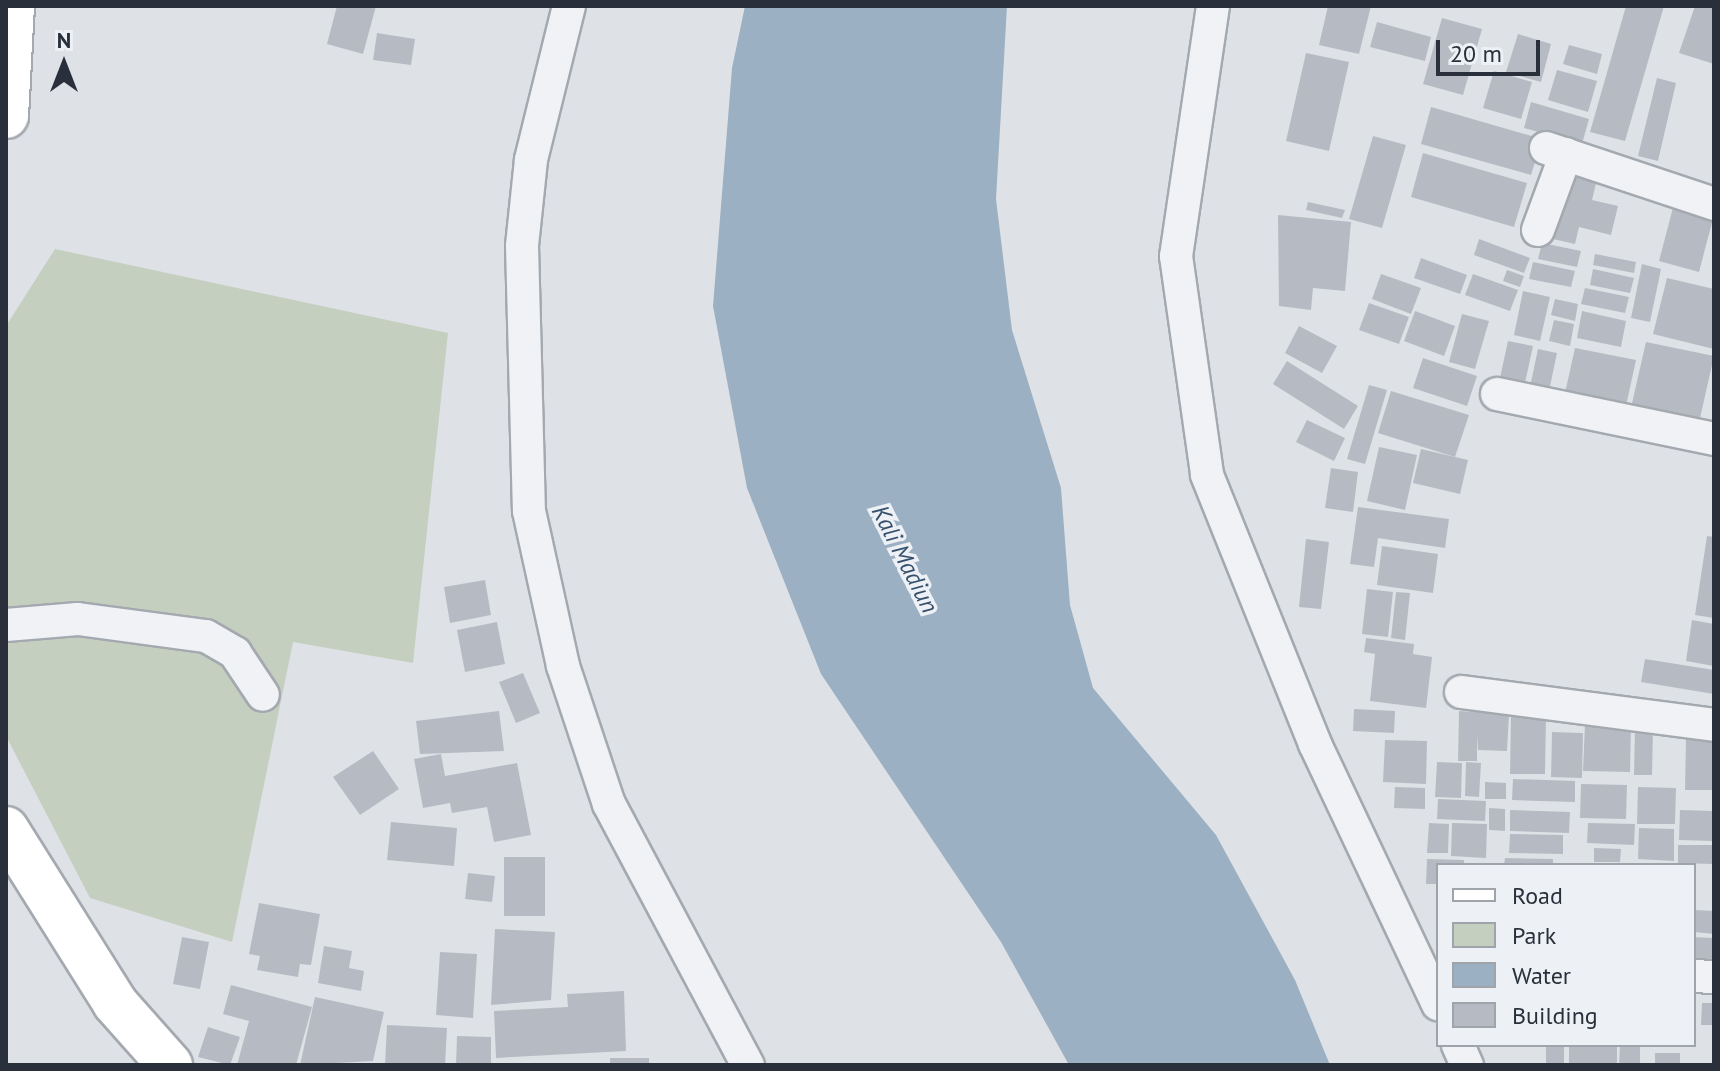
<!DOCTYPE html>
<style>
body{margin:0}
#map{position:relative;width:1720px;height:1071px;overflow:hidden;background:#dee2e6;font-family:"PT Sans",sans-serif}
div>[style]{position:absolute}
.green>*{inset:0;background:#c4cfc0}
.water>*{inset:0;background:#9cb0c4}
.building>*{inset:0;background:#b6bbc3}
.roads{filter:drop-shadow(2px 0 #a4a9b0) drop-shadow(-2px 0 #a4a9b0) drop-shadow(0 2px #a4a9b0) drop-shadow(0 -2px #a4a9b0)}
.minor>*{height:32px;margin:-16px;padding:0 16px;transform-origin:16px;border-radius:16px;background:#f0f2f5}
.secondary>*{height:44px;margin:-22px;padding:0 22px;transform-origin:22px;border-radius:22px;background:#fff}
span{translate:-50% -50%;white-space:nowrap;text-align:center;line-height:1.15;-webkit-text-stroke:7px #edf0f4;paint-order:stroke}
.water-label{font-size:24px;color:#36506c;font-style:italic}
.frame{position:absolute;inset:0;border:8px solid #29303c;pointer-events:none}
.legend{position:absolute;left:1436px;top:863px;width:260px;height:184px;box-sizing:border-box;background:#edf0f4;border:2px solid #9fa3aa;margin:0;padding:10px 14px;list-style:none;font-size:24px;color:#29303c}
.legend li{display:flex;align-items:center;gap:16px;height:40px}
.legend b{width:40px;border:2px solid #9fa3aa}
.north{position:absolute;left:24px;top:24px;width:80px;height:80px;-webkit-text-stroke:6px #edf0f4;paint-order:stroke;rotate:0deg;font-size:22px;font-weight:700;line-height:32px;text-align:center;color:#29303c}
.north::after{content:'';display:block;margin:auto;width:28px;height:36px;background:#29303c;clip-path:polygon(50% 0,100% 100%,50% 72%,0 100%)}
.scale{position:absolute;left:1436px;top:40px;width:104px;height:36px;box-sizing:border-box;border:4px solid #29303c;border-top:0;padding-left:10px;font-size:24px;line-height:28px;white-space:nowrap;color:#29303c;-webkit-text-stroke:6px #edf0f4;paint-order:stroke}
</style>
<div id="map">
<div class="green">
<div style="clip-path:polygon(55px 249px,448px 333px,413px 663px,293px 642px,232px 942px,90px 898px,6px 736px,6px 326px)"></div>
</div>
<div class="water">
<div style="clip-path:polygon(745px 6px,1007px 6px,996px 199px,1012px 330px,1061px 488px,1070px 605px,1093px 688px,1216px 835px,1295px 980px,1330px 1065px,1069px 1065px,1001px 942px,821px 674px,747px 488px,713px 306px,732px 68px)"></div>
</div>
<div class="building">
<div style="clip-path:polygon(337px 6px,376px 6px,363px 54px,327px 44px)"></div>
<div style="clip-path:polygon(1328px 6px,1371px 6px,1359px 54px,1319px 45px)"></div>
<div style="clip-path:polygon(1626px 6px,1664px 6px,1625px 141px,1590px 132px)"></div>
<div style="clip-path:polygon(1695px 6px,1714px 6px,1714px 64px,1679px 53px)"></div>
<div style="clip-path:polygon(1442px 18px,1482px 29px,1463px 95px,1423px 84px)"></div>
<div style="clip-path:polygon(1377px 22px,1431px 37px,1425px 61px,1370px 47px)"></div>
<div style="clip-path:polygon(377px 33px,415px 39px,411px 65px,373px 60px)"></div>
<div style="clip-path:polygon(1518px 34px,1551px 44px,1541px 82px,1506px 72px)"></div>
<div style="clip-path:polygon(1569px 45px,1602px 54px,1597px 74px,1563px 64px)"></div>
<div style="clip-path:polygon(1306px 53px,1349px 62px,1329px 151px,1286px 141px)"></div>
<div style="clip-path:polygon(1557px 70px,1597px 81px,1588px 112px,1548px 100px)"></div>
<div style="clip-path:polygon(1494px 71px,1532px 82px,1521px 119px,1483px 108px)"></div>
<div style="clip-path:polygon(1657px 78px,1676px 83px,1658px 161px,1638px 156px)"></div>
<div style="clip-path:polygon(1531px 102px,1589px 119px,1582px 144px,1524px 128px)"></div>
<div style="clip-path:polygon(1431px 107px,1542px 139px,1531px 175px,1421px 144px)"></div>
<div style="clip-path:polygon(1373px 136px,1406px 145px,1382px 228px,1349px 219px)"></div>
<div style="clip-path:polygon(1423px 153px,1527px 183px,1514px 227px,1411px 197px)"></div>
<div style="clip-path:polygon(1568px 163px,1599px 171px,1592px 200px,1618px 206px,1611px 235px,1579px 227px,1575px 244px,1549px 238px)"></div>
<div style="clip-path:polygon(1675px 200px,1714px 215px,1699px 272px,1659px 261px)"></div>
<div style="clip-path:polygon(1308px 202px,1345px 210px,1342px 218px,1306px 210px)"></div>
<div style="clip-path:polygon(1278px 215px,1351px 222px,1345px 291px,1313px 288px,1311px 310px,1279px 306px)"></div>
<div style="clip-path:polygon(1479px 239px,1530px 258px,1524px 273px,1474px 255px)"></div>
<div style="clip-path:polygon(1542px 243px,1581px 251px,1577px 267px,1538px 259px)"></div>
<div style="clip-path:polygon(1595px 254px,1636px 262px,1634px 273px,1593px 265px)"></div>
<div style="clip-path:polygon(1421px 258px,1467px 275px,1460px 294px,1414px 278px)"></div>
<div style="clip-path:polygon(1533px 262px,1575px 271px,1571px 287px,1529px 279px)"></div>
<div style="clip-path:polygon(1642px 264px,1661px 269px,1650px 322px,1631px 318px)"></div>
<div style="clip-path:polygon(1593px 269px,1634px 278px,1630px 293px,1590px 285px)"></div>
<div style="clip-path:polygon(1507px 270px,1524px 276px,1520px 287px,1503px 281px)"></div>
<div style="clip-path:polygon(1381px 274px,1421px 288px,1411px 314px,1372px 299px)"></div>
<div style="clip-path:polygon(1473px 274px,1518px 290px,1510px 311px,1465px 295px)"></div>
<div style="clip-path:polygon(1667px 278px,1714px 289px,1714px 349px,1653px 334px)"></div>
<div style="clip-path:polygon(1585px 288px,1629px 297px,1625px 313px,1581px 304px)"></div>
<div style="clip-path:polygon(1523px 291px,1550px 297px,1540px 341px,1514px 335px)"></div>
<div style="clip-path:polygon(1555px 299px,1578px 304px,1575px 321px,1551px 315px)"></div>
<div style="clip-path:polygon(1369px 303px,1409px 317px,1399px 344px,1359px 330px)"></div>
<div style="clip-path:polygon(1415px 311px,1455px 326px,1444px 356px,1404px 341px)"></div>
<div style="clip-path:polygon(1582px 311px,1626px 321px,1621px 347px,1577px 338px)"></div>
<div style="clip-path:polygon(1462px 314px,1489px 321px,1475px 369px,1449px 362px)"></div>
<div style="clip-path:polygon(1554px 320px,1574px 324px,1570px 346px,1549px 341px)"></div>
<div style="clip-path:polygon(1299px 326px,1337px 346px,1322px 373px,1285px 353px)"></div>
<div style="clip-path:polygon(1508px 341px,1533px 346px,1523px 392px,1498px 387px)"></div>
<div style="clip-path:polygon(1646px 342px,1714px 356px,1698px 427px,1630px 412px)"></div>
<div style="clip-path:polygon(1575px 348px,1636px 360px,1626px 406px,1565px 393px)"></div>
<div style="clip-path:polygon(1538px 349px,1557px 353px,1549px 391px,1530px 387px)"></div>
<div style="clip-path:polygon(1423px 358px,1477px 376px,1467px 406px,1413px 388px)"></div>
<div style="clip-path:polygon(1287px 361px,1358px 406px,1344px 429px,1273px 384px)"></div>
<div style="clip-path:polygon(1369px 385px,1387px 390px,1365px 464px,1347px 459px)"></div>
<div style="clip-path:polygon(1391px 391px,1469px 415px,1455px 457px,1378px 433px)"></div>
<div style="clip-path:polygon(1307px 420px,1345px 438px,1334px 461px,1296px 442px)"></div>
<div style="clip-path:polygon(1379px 447px,1417px 455px,1405px 510px,1367px 501px)"></div>
<div style="clip-path:polygon(1421px 449px,1468px 460px,1460px 494px,1413px 483px)"></div>
<div style="clip-path:polygon(1331px 468px,1358px 472px,1353px 512px,1325px 508px)"></div>
<div style="clip-path:polygon(1358px 507px,1449px 519px,1445px 548px,1378px 538px,1374px 567px,1350px 564px)"></div>
<div style="clip-path:polygon(1707px 536px,1714px 537px,1714px 618px,1695px 615px)"></div>
<div style="clip-path:polygon(1306px 539px,1329px 542px,1321px 609px,1299px 607px)"></div>
<div style="clip-path:polygon(1382px 546px,1438px 554px,1433px 593px,1377px 585px)"></div>
<div style="clip-path:polygon(485px 580px,491px 615px,450px 623px,444px 587px)"></div>
<div style="clip-path:polygon(1367px 589px,1393px 592px,1388px 637px,1362px 634px)"></div>
<div style="clip-path:polygon(1396px 592px,1410px 593px,1405px 640px,1391px 638px)"></div>
<div style="clip-path:polygon(1692px 620px,1714px 624px,1714px 666px,1686px 661px)"></div>
<div style="clip-path:polygon(497px 622px,505px 664px,465px 672px,457px 630px)"></div>
<div style="clip-path:polygon(1366px 638px,1414px 644px,1413px 654px,1432px 657px,1426px 708px,1370px 701px,1375px 654px,1364px 652px)"></div>
<div style="clip-path:polygon(1645px 659px,1714px 670px,1714px 694px,1641px 682px)"></div>
<div style="clip-path:polygon(523px 673px,540px 713px,516px 723px,499px 682px)"></div>
<div style="clip-path:polygon(1354px 709px,1395px 711px,1394px 733px,1353px 731px)"></div>
<div style="clip-path:polygon(499px 711px,504px 751px,420px 754px,416px 721px)"></div>
<div style="clip-path:polygon(1459px 711px,1509px 714px,1507px 751px,1478px 750px,1477px 734px,1477px 761px,1458px 761px)"></div>
<div style="clip-path:polygon(1511px 717px,1546px 717px,1545px 774px,1510px 774px)"></div>
<div style="clip-path:polygon(1585px 724px,1631px 725px,1630px 772px,1583px 771px)"></div>
<div style="clip-path:polygon(1635px 728px,1653px 729px,1652px 775px,1634px 775px)"></div>
<div style="clip-path:polygon(1552px 732px,1583px 733px,1582px 778px,1551px 777px)"></div>
<div style="clip-path:polygon(1686px 739px,1714px 740px,1714px 790px,1685px 790px)"></div>
<div style="clip-path:polygon(1385px 740px,1427px 741px,1426px 784px,1383px 782px)"></div>
<div style="clip-path:polygon(373px 751px,399px 789px,360px 815px,333px 777px)"></div>
<div style="clip-path:polygon(441px 754px,445px 776px,517px 763px,531px 835px,494px 842px,487px 807px,452px 813px,450px 803px,423px 808px,414px 759px)"></div>
<div style="clip-path:polygon(1437px 762px,1462px 763px,1461px 798px,1435px 797px)"></div>
<div style="clip-path:polygon(1466px 762px,1481px 763px,1479px 797px,1465px 796px)"></div>
<div style="clip-path:polygon(1513px 779px,1575px 781px,1575px 802px,1512px 800px)"></div>
<div style="clip-path:polygon(1485px 782px,1506px 783px,1506px 799px,1485px 799px)"></div>
<div style="clip-path:polygon(1581px 784px,1627px 785px,1626px 819px,1580px 818px)"></div>
<div style="clip-path:polygon(1395px 787px,1425px 788px,1425px 809px,1394px 808px)"></div>
<div style="clip-path:polygon(1638px 787px,1676px 788px,1675px 824px,1637px 824px)"></div>
<div style="clip-path:polygon(1438px 799px,1486px 801px,1485px 821px,1437px 819px)"></div>
<div style="clip-path:polygon(1489px 808px,1505px 809px,1505px 831px,1489px 830px)"></div>
<div style="clip-path:polygon(1510px 810px,1570px 812px,1569px 833px,1510px 831px)"></div>
<div style="clip-path:polygon(1680px 810px,1714px 811px,1714px 841px,1679px 840px)"></div>
<div style="clip-path:polygon(391px 822px,457px 828px,454px 866px,387px 860px)"></div>
<div style="clip-path:polygon(1429px 823px,1449px 824px,1448px 853px,1427px 853px)"></div>
<div style="clip-path:polygon(1452px 823px,1487px 824px,1486px 858px,1451px 856px)"></div>
<div style="clip-path:polygon(1588px 823px,1635px 824px,1634px 845px,1587px 843px)"></div>
<div style="clip-path:polygon(1639px 828px,1674px 829px,1674px 861px,1638px 859px)"></div>
<div style="clip-path:polygon(1510px 834px,1563px 835px,1563px 854px,1509px 853px)"></div>
<div style="clip-path:polygon(1678px 845px,1714px 845px,1714px 864px,1678px 863px)"></div>
<div style="clip-path:polygon(1594px 848px,1621px 849px,1620px 862px,1594px 862px)"></div>
<div style="clip-path:polygon(504px 857px,545px 857px,545px 916px,504px 916px)"></div>
<div style="clip-path:polygon(1505px 858px,1553px 859px,1553px 865px,1504px 865px)"></div>
<div style="clip-path:polygon(1427px 859px,1464px 860px,1464px 865px,1438px 865px,1438px 884px,1426px 884px)"></div>
<div style="clip-path:polygon(468px 873px,495px 876px,492px 902px,465px 899px)"></div>
<div style="clip-path:polygon(259px 903px,320px 914px,311px 965px,300px 964px,298px 977px,257px 970px,260px 956px,249px 954px)"></div>
<div style="clip-path:polygon(1694px 910px,1714px 911px,1714px 934px,1694px 932px)"></div>
<div style="clip-path:polygon(495px 929px,555px 932px,551px 1000px,491px 1005px)"></div>
<div style="clip-path:polygon(182px 937px,209px 942px,200px 989px,173px 984px)"></div>
<div style="clip-path:polygon(1694px 937px,1714px 938px,1714px 965px,1694px 964px)"></div>
<div style="clip-path:polygon(324px 946px,352px 951px,349px 968px,364px 971px,361px 991px,318px 983px)"></div>
<div style="clip-path:polygon(440px 952px,477px 954px,473px 1018px,436px 1015px)"></div>
<div style="clip-path:polygon(231px 985px,312px 1007px,296px 1065px,237px 1065px,249px 1021px,223px 1014px)"></div>
<div style="clip-path:polygon(624px 991px,626px 1051px,496px 1058px,494px 1011px,568px 1007px,567px 994px)"></div>
<div style="clip-path:polygon(315px 997px,384px 1012px,373px 1061px,300px 1065px)"></div>
<div style="clip-path:polygon(1702px 1003px,1714px 1003px,1714px 1025px,1701px 1025px)"></div>
<div style="clip-path:polygon(387px 1025px,447px 1028px,445px 1065px,385px 1065px)"></div>
<div style="clip-path:polygon(208px 1027px,240px 1037px,230px 1065px,198px 1057px)"></div>
<div style="clip-path:polygon(457px 1036px,491px 1037px,491px 1065px,456px 1065px)"></div>
<div style="clip-path:polygon(1546px 1045px,1564px 1045px,1564px 1065px,1546px 1065px)"></div>
<div style="clip-path:polygon(1569px 1045px,1617px 1045px,1617px 1063px,1569px 1063px)"></div>
<div style="clip-path:polygon(1620px 1045px,1640px 1045px,1640px 1065px,1619px 1065px)"></div>
<div style="clip-path:polygon(1655px 1053px,1680px 1053px,1680px 1065px,1655px 1065px)"></div>
<div style="clip-path:polygon(610px 1058px,649px 1058px,649px 1065px,610px 1065px)"></div>
</div>
<div class="roads">
<div class="minor">
<div style="left:569px;top:6px;width:159px;rotate:103.9deg"></div>
<div style="left:531px;top:160px;width:86px;rotate:96deg"></div>
<div style="left:522px;top:246px;width:265px;rotate:88.5deg"></div>
<div style="left:529px;top:511px;width:159px;rotate:77.6deg"></div>
<div style="left:563px;top:666px;width:145px;rotate:71.6deg"></div>
<div style="left:609px;top:804px;width:296px;rotate:62deg"></div>
<div style="left:1213px;top:6px;width:253px;rotate:98.4deg"></div>
<div style="left:1176px;top:256px;width:221px;rotate:81.9deg"></div>
<div style="left:1207px;top:475px;width:290px;rotate:68.1deg"></div>
<div style="left:1315px;top:744px;width:288px;rotate:64.7deg"></div>
<div style="left:1546px;top:148px;width:177px;rotate:18.4deg"></div>
<div style="left:1538px;top:230px;width:81px;rotate:-69.8deg"></div>
<div style="left:1497px;top:394px;width:222px;rotate:11.7deg"></div>
<div style="left:6px;top:625px;width:72px;rotate:-4.8deg"></div>
<div style="left:78px;top:619px;width:129px;rotate:7.6deg"></div>
<div style="left:206px;top:636px;width:34px;rotate:30deg"></div>
<div style="left:235px;top:653px;width:50px;rotate:56.3deg"></div>
<div style="left:1461px;top:692px;width:255px;rotate:7.4deg"></div>
<div style="left:1694px;top:976px;width:20px;rotate:3deg"></div>
<div style="left:1458px;top:1045px;width:22px;rotate:66deg"></div>
</div>
<div class="secondary">
<div style="left:6px;top:116px;width:110px;rotate:-86.9deg"></div>
<div style="left:6px;top:829px;width:205px;rotate:57.9deg"></div>
<div style="left:115px;top:1003px;width:83px;rotate:48.4deg"></div>
</div>
</div>
<div class="water-label">
<span style="left:905px;top:559px;rotate:63deg">Kali Madiun</span>
</div>
<div class="frame"></div>
<ul class="legend">
<li><b style="height:10px;background:#fff"></b>Road</li>
<li><b style="height:22px;background:#c4cfc0"></b>Park</li>
<li><b style="height:22px;background:#9cb0c4"></b>Water</li>
<li><b style="height:22px;background:#b6bbc3"></b>Building</li>
</ul>
<div class="north">N</div>
<div class="scale">20 m</div>
</div>
